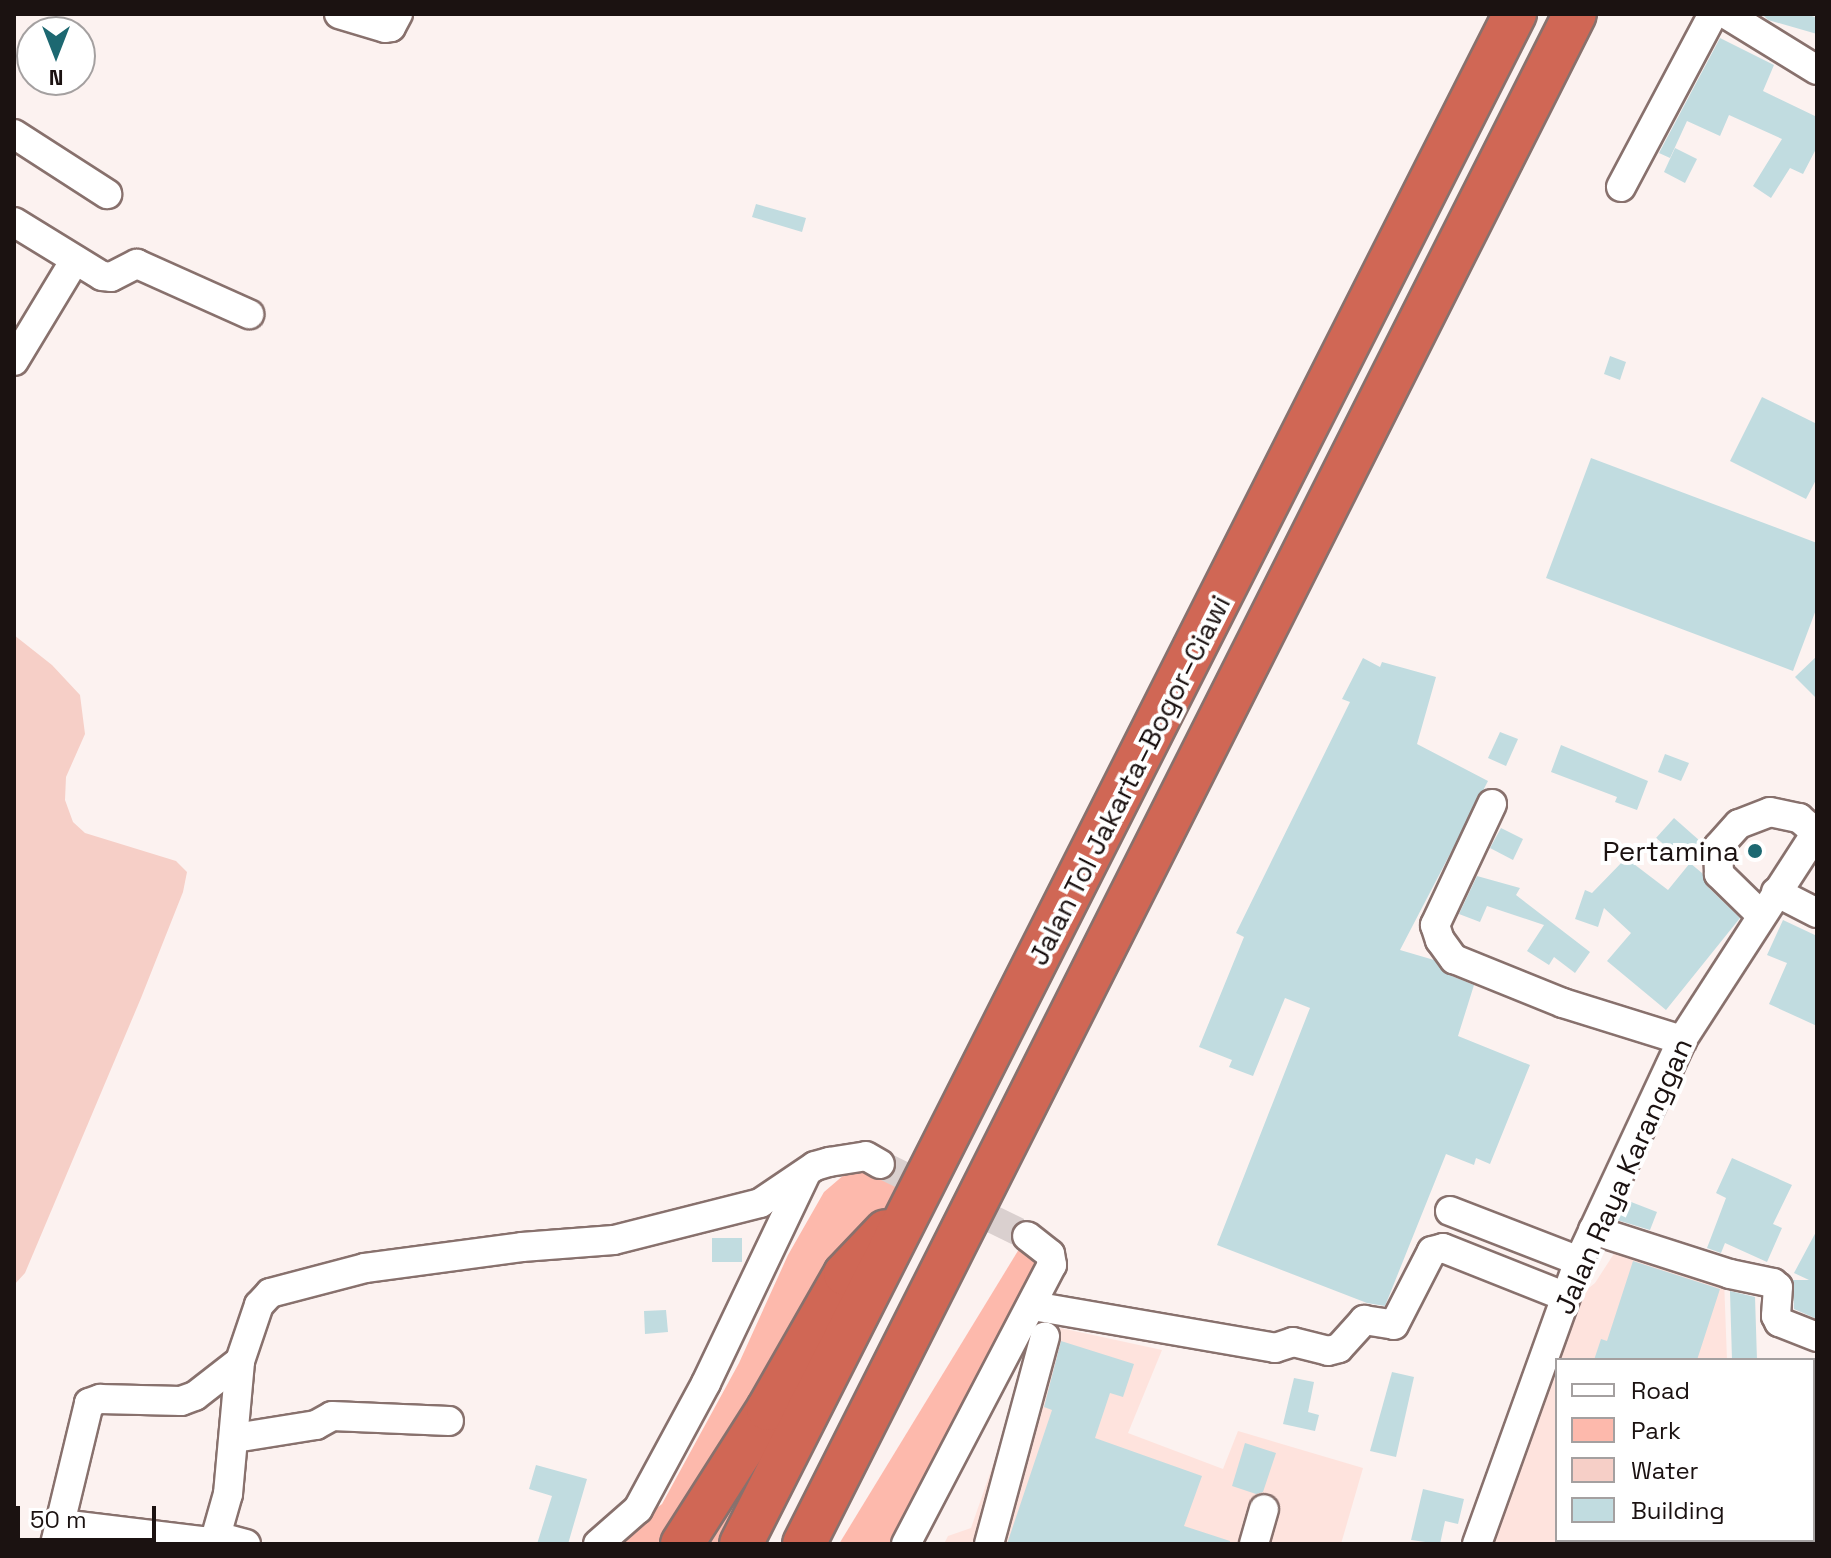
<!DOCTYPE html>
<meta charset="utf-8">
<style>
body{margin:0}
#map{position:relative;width:1831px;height:1558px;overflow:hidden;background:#fcf2f0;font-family:"Space Grotesk",sans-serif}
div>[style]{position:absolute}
.built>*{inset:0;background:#fee3dd}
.green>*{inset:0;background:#fdb9ac}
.water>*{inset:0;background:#f6cfc7}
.building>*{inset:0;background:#c1dce0}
.minor-tunnel>*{height:28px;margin-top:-14px;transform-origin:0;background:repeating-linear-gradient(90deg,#dad0cf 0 28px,transparent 0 42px)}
.roads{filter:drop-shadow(2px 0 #88716d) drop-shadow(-2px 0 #88716d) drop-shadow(0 2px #88716d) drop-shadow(0 -2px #88716d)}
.minor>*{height:28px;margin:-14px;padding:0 14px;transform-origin:14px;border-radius:14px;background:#fff}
.highway>*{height:42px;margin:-21px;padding:0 21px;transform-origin:21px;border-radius:21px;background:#d06755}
.dots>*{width:22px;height:22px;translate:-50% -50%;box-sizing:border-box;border:4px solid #fff;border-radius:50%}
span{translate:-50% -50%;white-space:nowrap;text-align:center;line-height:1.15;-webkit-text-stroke:8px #fff;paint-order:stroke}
.street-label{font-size:28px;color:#1b1211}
.poi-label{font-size:28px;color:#1b1211}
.right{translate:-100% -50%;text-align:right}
.frame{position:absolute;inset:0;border:16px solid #1b1211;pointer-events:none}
.legend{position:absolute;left:1555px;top:1358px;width:260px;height:184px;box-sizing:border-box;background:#fff;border:2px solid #a4a0a0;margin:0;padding:10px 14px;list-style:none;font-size:24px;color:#1b1211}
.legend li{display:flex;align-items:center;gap:16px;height:40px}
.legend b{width:40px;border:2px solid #a4a0a0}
.north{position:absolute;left:16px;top:16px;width:80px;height:80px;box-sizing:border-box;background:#fff;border:2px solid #a4a0a0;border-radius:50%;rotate:180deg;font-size:22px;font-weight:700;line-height:32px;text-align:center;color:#1b1211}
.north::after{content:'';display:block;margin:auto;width:28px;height:36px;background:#1d6871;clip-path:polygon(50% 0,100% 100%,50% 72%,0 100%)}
.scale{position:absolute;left:16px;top:1506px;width:140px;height:36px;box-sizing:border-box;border:4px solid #1b1211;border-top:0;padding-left:10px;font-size:24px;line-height:28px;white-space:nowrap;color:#1b1211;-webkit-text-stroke:6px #fff;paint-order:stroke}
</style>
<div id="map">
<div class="built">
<div style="clip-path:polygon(1617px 1249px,1724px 1279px,1727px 1360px,1557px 1360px,1557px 1540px,1813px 1540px,1813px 1401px,1817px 1401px,1817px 1544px,1494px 1544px,1519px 1460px,1580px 1295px,1595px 1283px)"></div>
<div style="clip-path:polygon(1042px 1324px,1162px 1350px,1128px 1433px,1223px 1469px,1238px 1431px,1363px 1468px,1341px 1544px,944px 1544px,948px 1536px,971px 1528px)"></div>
</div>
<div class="green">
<div style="clip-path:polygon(866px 1156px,924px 1185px,741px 1544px,608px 1544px,662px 1504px,739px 1363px,788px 1255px,824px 1192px)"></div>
<div style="clip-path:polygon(1027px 1236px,1050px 1254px,906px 1544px,839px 1544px)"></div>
</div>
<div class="water">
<div style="clip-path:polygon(14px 635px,52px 665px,80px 695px,85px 734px,66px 777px,65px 800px,73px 822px,85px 833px,176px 861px,187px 872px,183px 892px,141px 998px,25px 1273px,14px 1285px)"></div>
</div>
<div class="building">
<div style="clip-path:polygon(1762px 14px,1807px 14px,1817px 18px,1817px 34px,1768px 20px)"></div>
<div style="clip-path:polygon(1720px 38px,1774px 65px,1763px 91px,1817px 117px,1817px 147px,1803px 174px,1790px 168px,1771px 198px,1753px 186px,1782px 139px,1729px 115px,1720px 136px,1687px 121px,1670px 158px,1659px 153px)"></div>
<div style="clip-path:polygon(1675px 148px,1697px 159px,1685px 183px,1664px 172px)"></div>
<div style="clip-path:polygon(756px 204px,806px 218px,802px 232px,752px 217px)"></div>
<div style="clip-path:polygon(1610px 356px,1626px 362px,1620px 380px,1604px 374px)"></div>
<div style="clip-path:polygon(1762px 397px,1817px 424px,1817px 478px,1806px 499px,1730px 461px)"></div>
<div style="clip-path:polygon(1591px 458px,1817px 543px,1817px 607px,1793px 671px,1546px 578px)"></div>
<div style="clip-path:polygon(1817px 656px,1817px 699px,1795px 677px)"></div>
<div style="clip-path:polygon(1363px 658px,1380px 667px,1382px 662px,1436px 677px,1417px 744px,1488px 781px,1400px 950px,1434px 960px,1447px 974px,1474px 985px,1458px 1036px,1530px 1065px,1490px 1164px,1476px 1158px,1474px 1165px,1446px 1154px,1385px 1306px,1367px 1303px,1217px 1245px,1310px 1008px,1285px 998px,1253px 1076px,1229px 1067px,1232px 1060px,1199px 1047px,1244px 937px,1236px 933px,1350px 702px,1342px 699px)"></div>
<div style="clip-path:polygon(1500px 732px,1518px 739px,1506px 766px,1488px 758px)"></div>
<div style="clip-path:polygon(1561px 745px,1648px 781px,1637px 810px,1615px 802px,1617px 797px,1551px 772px)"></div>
<div style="clip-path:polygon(1665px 754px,1689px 763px,1681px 781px,1658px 772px)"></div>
<div style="clip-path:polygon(1674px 818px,1700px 841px,1683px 860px,1656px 838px)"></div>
<div style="clip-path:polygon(1501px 828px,1523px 839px,1513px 860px,1490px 848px)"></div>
<div style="clip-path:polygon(1626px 858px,1668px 890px,1690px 863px,1702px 873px,1707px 886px,1740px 918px,1666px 1010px,1607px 961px,1631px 933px,1604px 908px,1598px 927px,1575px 919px,1585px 890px,1592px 893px)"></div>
<div style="clip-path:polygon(1477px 876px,1520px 888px,1516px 895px,1590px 952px,1575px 973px,1554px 957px,1549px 965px,1527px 951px,1544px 925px,1487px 906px,1480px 922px,1459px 914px)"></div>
<div style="clip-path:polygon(1783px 920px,1817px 936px,1817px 1026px,1769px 1004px,1787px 963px,1767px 955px)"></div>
<div style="clip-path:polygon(1732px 1158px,1792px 1185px,1773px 1224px,1782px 1228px,1767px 1262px,1725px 1243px,1721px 1253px,1707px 1248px,1726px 1198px,1716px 1193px)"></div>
<div style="clip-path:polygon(1626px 1200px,1657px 1212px,1650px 1230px,1617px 1220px)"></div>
<div style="clip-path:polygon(1817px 1230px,1817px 1319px,1794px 1309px,1793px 1280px,1809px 1280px,1794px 1273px)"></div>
<div style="clip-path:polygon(712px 1238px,742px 1238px,742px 1262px,712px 1262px)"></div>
<div style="clip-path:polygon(1633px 1261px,1720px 1289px,1697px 1360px,1594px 1360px,1601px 1339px,1607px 1341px)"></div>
<div style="clip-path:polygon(1730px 1291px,1755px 1297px,1757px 1360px,1732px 1360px)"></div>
<div style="clip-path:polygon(666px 1310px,668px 1332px,645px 1334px,644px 1311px)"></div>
<div style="clip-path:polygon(1061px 1341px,1134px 1364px,1123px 1397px,1110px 1393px,1095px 1438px,1202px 1476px,1184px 1526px,1230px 1541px,1230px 1544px,1007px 1544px,1052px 1410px,1044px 1407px)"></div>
<div style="clip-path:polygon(1392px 1372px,1414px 1377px,1396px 1457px,1370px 1451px)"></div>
<div style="clip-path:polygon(1294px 1378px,1314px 1382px,1308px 1412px,1319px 1415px,1315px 1431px,1283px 1424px)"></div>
<div style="clip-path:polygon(1245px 1443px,1276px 1453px,1263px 1492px,1256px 1494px,1232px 1486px)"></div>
<div style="clip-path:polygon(536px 1465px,587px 1479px,568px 1544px,537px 1544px,552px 1496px,529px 1489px)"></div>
<div style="clip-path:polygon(1423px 1489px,1464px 1499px,1458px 1524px,1445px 1521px,1440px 1544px,1411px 1540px)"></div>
</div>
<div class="minor-tunnel">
<div style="left:880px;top:1164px;width:164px;rotate:26.1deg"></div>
</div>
<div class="roads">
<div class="minor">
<div style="left:339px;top:14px;width:48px;rotate:16.9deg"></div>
<div style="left:385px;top:28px;width:6px;rotate:-9deg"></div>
<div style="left:391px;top:27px;width:15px;rotate:-62deg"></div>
<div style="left:1726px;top:14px;width:107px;rotate:31.6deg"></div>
<div style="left:14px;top:134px;width:111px;rotate:32.8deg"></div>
<div style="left:1621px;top:187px;width:196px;rotate:-62deg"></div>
<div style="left:14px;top:222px;width:103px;rotate:31.5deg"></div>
<div style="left:102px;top:276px;width:9px;rotate:6deg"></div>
<div style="left:111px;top:277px;width:29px;rotate:-27deg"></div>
<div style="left:137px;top:264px;width:123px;rotate:24.1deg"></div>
<div style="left:14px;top:361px;width:118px;rotate:-58.9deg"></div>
<div style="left:1492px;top:804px;width:134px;rotate:115.2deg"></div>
<div style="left:1435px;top:925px;width:16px;rotate:72deg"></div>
<div style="left:1440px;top:940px;width:24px;rotate:54deg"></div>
<div style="left:1454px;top:959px;width:118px;rotate:22deg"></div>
<div style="left:1563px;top:1003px;width:125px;rotate:17.3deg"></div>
<div style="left:1776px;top:892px;width:46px;rotate:27.1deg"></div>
<div style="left:1761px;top:915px;width:59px;rotate:-135.7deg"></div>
<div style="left:1719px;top:874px;width:27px;rotate:-92deg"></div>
<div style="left:1718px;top:847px;width:31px;rotate:-48deg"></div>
<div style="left:1739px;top:824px;width:33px;rotate:-21deg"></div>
<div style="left:1770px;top:812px;width:30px;rotate:12deg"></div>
<div style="left:1799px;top:818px;width:23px;rotate:41deg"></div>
<div style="left:1450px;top:1211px;width:138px;rotate:21.2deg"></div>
<div style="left:1593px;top:1230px;width:144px;rotate:17.8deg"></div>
<div style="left:1730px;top:1274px;width:44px;rotate:11.8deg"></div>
<div style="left:1773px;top:1283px;width:6px;rotate:39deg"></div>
<div style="left:1778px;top:1287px;width:29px;rotate:94deg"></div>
<div style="left:1776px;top:1316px;width:7px;rotate:63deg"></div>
<div style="left:1779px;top:1322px;width:41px;rotate:21.5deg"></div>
<div style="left:1033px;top:1306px;width:246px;rotate:9.8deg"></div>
<div style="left:1275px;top:1348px;width:19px;rotate:-18deg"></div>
<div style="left:1293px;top:1342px;width:36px;rotate:14deg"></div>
<div style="left:1328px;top:1351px;width:11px;rotate:-15deg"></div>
<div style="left:1339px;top:1348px;width:38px;rotate:-48deg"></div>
<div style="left:1364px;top:1320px;width:30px;rotate:9deg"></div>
<div style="left:1394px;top:1325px;width:83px;rotate:-62.8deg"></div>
<div style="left:1432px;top:1251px;width:11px;rotate:-15deg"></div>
<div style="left:1443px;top:1248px;width:132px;rotate:21.7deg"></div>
<div style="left:235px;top:1438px;width:82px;rotate:-9.1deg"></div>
<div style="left:316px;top:1425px;width:18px;rotate:-29deg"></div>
<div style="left:332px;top:1416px;width:117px;rotate:2.4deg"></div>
<div style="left:61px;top:1524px;width:141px;rotate:6.9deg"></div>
<div style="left:201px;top:1541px;width:9px;rotate:6deg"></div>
<div style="left:210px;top:1542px;width:8px;rotate:-45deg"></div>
<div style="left:216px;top:1536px;width:44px;rotate:-74.1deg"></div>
<div style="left:228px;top:1494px;width:134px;rotate:-84.8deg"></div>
<div style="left:240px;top:1361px;width:59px;rotate:-71.3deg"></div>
<div style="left:259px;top:1305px;width:16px;rotate:-47deg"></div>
<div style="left:270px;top:1293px;width:98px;rotate:-14.7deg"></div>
<div style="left:365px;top:1268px;width:158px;rotate:-7.6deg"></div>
<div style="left:522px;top:1247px;width:92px;rotate:-4.4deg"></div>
<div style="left:614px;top:1240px;width:151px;rotate:-14.2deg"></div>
<div style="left:760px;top:1203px;width:66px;rotate:-33.9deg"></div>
<div style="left:815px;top:1166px;width:15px;rotate:-16deg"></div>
<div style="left:829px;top:1162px;width:37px;rotate:-9deg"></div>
<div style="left:866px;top:1156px;width:16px;rotate:30deg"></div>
<div style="left:216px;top:1536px;width:31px;rotate:15deg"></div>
<div style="left:55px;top:1544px;width:145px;rotate:-76.4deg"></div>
<div style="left:89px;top:1403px;width:12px;rotate:-20deg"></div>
<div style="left:100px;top:1399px;width:81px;rotate:1.4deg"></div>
<div style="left:181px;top:1401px;width:15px;rotate:-20deg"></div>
<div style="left:195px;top:1396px;width:57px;rotate:-37.9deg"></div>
<div style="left:598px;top:1544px;width:53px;rotate:-41.2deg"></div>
<div style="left:638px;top:1509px;width:143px;rotate:-61.6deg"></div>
<div style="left:706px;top:1383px;width:230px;rotate:-64.5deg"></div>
<div style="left:906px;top:1544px;width:315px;rotate:-62.4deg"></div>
<div style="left:1052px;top:1265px;width:11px;rotate:-100deg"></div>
<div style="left:1050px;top:1254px;width:29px;rotate:-142deg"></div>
<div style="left:989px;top:1544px;width:215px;rotate:-74.9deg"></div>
<div style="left:1254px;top:1544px;width:36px;rotate:-74deg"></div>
<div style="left:1477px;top:1544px;width:301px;rotate:-70.2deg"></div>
<div style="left:1579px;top:1261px;width:244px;rotate:-65deg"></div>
<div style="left:1682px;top:1040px;width:249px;rotate:-57.1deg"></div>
</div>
<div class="highway">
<div style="left:682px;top:1544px;width:160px;rotate:-57.5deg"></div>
<div style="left:768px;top:1409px;width:155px;rotate:-60.3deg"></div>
<div style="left:845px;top:1274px;width:59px;rotate:-46.4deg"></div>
<div style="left:741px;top:1544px;width:1715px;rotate:-63.17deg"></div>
<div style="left:804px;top:1544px;width:1713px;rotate:-63.26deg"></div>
</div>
</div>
<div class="dots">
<div style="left:1755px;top:851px;background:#1d6871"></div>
</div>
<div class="street-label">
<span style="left:1129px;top:780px;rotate:-63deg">Jalan Tol Jakarta–Bogor–Ciawi</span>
<span style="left:1623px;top:1176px;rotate:-66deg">Jalan Raya Karanggan</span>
</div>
<div class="poi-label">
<span class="right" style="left:1739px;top:851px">Pertamina</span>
</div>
<div class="frame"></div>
<ul class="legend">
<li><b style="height:10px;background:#fff"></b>Road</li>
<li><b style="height:22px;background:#fdb9ac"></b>Park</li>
<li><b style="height:22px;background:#f6cfc7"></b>Water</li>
<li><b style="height:22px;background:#c1dce0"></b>Building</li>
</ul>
<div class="north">N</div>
<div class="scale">50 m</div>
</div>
